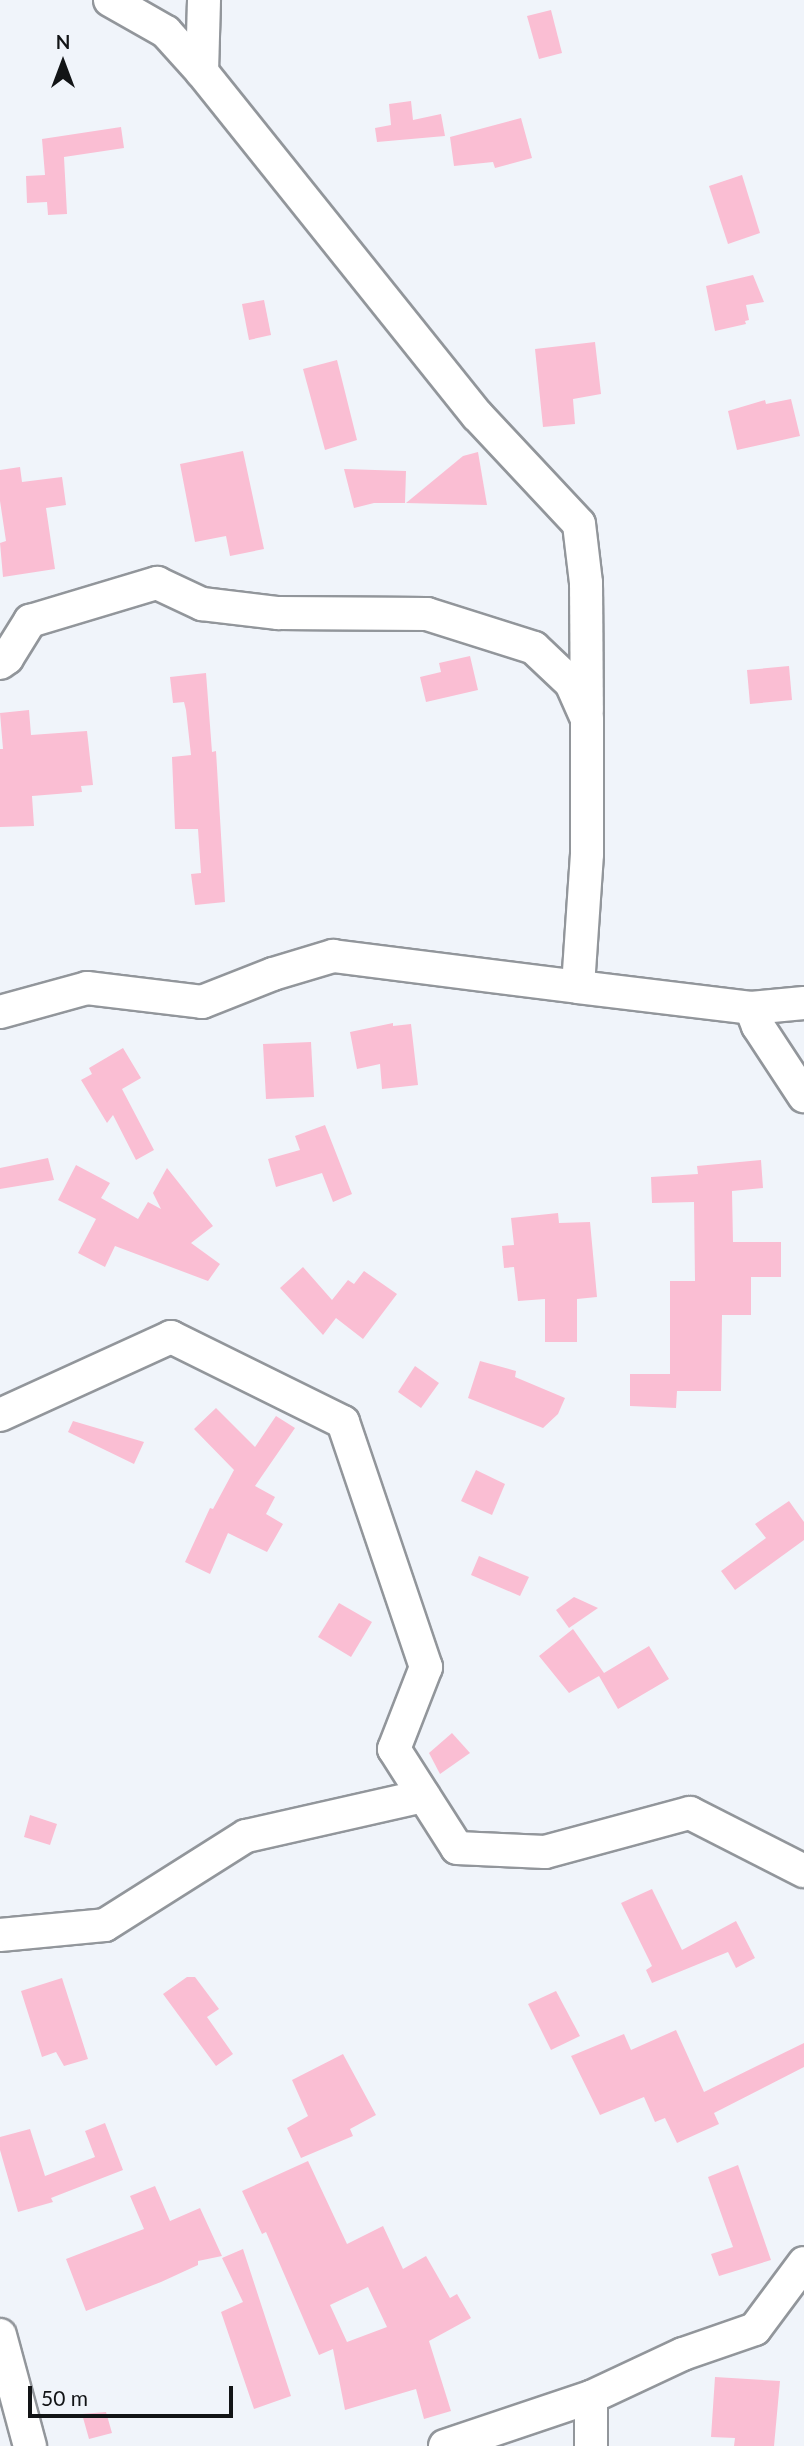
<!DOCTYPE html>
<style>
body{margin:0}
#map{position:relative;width:804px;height:2446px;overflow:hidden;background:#f0f4fa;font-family:Lato,sans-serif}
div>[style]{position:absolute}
.building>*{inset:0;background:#fabed3}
.roads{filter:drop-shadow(2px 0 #92969b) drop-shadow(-2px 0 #92969b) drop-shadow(0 2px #92969b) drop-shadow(0 -2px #92969b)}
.minor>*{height:32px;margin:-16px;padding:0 16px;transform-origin:16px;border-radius:16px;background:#fff}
span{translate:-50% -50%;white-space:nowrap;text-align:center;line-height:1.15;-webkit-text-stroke:6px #f0f4fa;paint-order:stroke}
.north{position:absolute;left:28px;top:28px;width:70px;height:70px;-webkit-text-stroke:5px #f0f4fa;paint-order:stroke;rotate:0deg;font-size:19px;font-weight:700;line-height:28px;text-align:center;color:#121416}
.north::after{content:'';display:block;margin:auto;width:24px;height:32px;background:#121416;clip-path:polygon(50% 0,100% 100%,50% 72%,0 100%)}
.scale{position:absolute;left:28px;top:2386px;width:205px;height:32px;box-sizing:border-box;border:4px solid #121416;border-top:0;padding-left:9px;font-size:21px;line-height:24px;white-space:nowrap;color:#121416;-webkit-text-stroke:5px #f0f4fa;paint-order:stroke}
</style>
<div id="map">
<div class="building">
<div style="clip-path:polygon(551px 10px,562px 53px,539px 59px,527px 16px)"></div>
<div style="clip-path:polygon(411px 101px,413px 120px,441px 114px,445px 136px,377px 142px,375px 128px,391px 125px,389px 104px)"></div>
<div style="clip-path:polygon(521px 118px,532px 158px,495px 168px,493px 162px,454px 166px,450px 137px)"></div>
<div style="clip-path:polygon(121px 127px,124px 148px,64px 157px,67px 214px,48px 215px,47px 202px,27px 203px,26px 176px,45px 175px,42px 139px)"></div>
<div style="clip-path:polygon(742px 175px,760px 233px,728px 244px,709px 186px)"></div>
<div style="clip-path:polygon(753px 275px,764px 302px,746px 305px,749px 320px,745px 321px,746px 324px,715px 331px,706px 286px)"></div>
<div style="clip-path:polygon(264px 300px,271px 335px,249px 340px,242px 304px)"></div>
<div style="clip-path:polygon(595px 342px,601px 394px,573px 399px,575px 424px,543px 427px,535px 349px)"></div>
<div style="clip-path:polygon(337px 360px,357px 440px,325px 450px,303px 369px)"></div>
<div style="clip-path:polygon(791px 399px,800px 436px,737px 450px,728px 411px,765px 400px,766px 404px)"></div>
<div style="clip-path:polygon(243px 451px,264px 549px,230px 556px,226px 536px,195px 542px,180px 464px)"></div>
<div style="clip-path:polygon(478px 452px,487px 505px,406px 503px,463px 456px)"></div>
<div style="clip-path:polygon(20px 467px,22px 482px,62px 477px,66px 505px,46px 508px,55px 569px,3px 577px,0 543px,6px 541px,0 501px,0 470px)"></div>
<div style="clip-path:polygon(344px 469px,406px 471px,405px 503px,374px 503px,354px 508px)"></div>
<div style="clip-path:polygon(470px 656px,478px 690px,426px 702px,420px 677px,441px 672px,439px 663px)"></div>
<div style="clip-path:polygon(789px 666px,792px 700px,750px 704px,747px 670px)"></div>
<div style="clip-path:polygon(206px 673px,212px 752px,216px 751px,225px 902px,195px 905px,191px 874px,201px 873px,198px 829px,175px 829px,172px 757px,191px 755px,186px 710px,184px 702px,173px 703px,170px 677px)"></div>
<div style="clip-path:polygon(29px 710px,31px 735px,87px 731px,93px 785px,81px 786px,82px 792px,32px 796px,34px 826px,0 827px,0 749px,3px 749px,0 713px)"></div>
<div style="clip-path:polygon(393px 1023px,393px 1026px,411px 1024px,418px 1085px,382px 1089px,380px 1064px,357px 1069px,350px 1032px)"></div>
<div style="clip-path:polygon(311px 1042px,314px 1097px,266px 1099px,263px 1044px)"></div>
<div style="clip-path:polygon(123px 1048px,141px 1078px,122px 1089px,154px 1150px,136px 1160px,113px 1115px,107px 1123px,81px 1080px,92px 1074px,89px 1068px)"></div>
<div style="clip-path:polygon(325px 1125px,352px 1194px,333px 1202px,322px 1173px,276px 1187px,268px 1159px,300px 1150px,295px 1136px)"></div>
<div style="clip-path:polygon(48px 1158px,54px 1180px,0 1189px,0 1168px)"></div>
<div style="clip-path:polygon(761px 1160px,763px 1188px,732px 1191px,733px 1242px,781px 1242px,781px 1277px,751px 1277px,751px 1315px,722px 1315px,721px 1391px,677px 1391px,676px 1408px,630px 1406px,630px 1374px,670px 1374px,670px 1281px,695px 1281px,694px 1202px,652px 1203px,651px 1177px,698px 1174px,697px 1166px)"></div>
<div style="clip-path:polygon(76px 1165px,110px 1183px,101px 1198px,138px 1219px,148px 1202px,161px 1209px,153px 1193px,167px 1168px,213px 1226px,191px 1243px,220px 1264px,208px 1281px,115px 1246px,105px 1267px,78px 1253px,96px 1219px,58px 1200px)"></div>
<div style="clip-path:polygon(558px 1213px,559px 1223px,590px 1222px,597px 1297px,577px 1299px,577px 1342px,545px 1342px,545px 1299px,518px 1301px,514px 1267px,504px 1268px,502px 1246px,514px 1245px,511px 1218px)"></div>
<div style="clip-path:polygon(303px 1267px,332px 1300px,348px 1280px,354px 1284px,364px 1271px,397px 1294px,363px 1339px,336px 1318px,323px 1335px,280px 1288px)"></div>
<div style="clip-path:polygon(480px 1361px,516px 1371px,515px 1377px,565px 1398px,558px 1414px,543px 1428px,468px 1398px)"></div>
<div style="clip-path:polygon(415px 1366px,439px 1383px,421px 1408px,398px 1392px)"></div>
<div style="clip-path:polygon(216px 1408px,255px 1447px,276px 1416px,295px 1428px,255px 1486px,275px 1497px,266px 1514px,283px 1524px,267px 1552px,228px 1533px,210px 1574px,185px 1562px,210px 1508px,213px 1509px,234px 1470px,194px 1429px)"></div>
<div style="clip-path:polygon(73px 1421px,144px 1442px,134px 1464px,68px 1432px)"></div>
<div style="clip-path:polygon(476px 1470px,505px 1484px,492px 1515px,461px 1501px)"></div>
<div style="clip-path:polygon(789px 1501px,804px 1522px,804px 1540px,735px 1590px,721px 1571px,766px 1538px,755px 1524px)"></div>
<div style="clip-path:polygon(479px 1556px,529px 1577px,520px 1596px,471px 1575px)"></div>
<div style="clip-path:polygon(574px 1597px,598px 1608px,569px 1628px,556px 1610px)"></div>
<div style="clip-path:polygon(339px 1603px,372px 1622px,351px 1657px,318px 1637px)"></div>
<div style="clip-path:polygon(573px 1629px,604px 1673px,649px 1646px,669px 1679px,618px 1709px,599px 1676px,569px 1693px,539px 1656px)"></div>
<div style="clip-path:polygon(452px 1733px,470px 1753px,440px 1774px,429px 1753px)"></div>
<div style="clip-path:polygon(30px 1815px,57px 1824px,50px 1845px,24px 1837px)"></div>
<div style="clip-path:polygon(652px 1889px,682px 1950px,736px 1921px,755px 1958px,736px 1968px,728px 1952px,652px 1983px,646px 1970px,652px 1966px,621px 1903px)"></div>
<div style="clip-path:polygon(187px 1977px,195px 1977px,219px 2009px,207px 2017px,233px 2054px,216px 2066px,163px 1994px)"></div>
<div style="clip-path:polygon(62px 1978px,88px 2059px,64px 2066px,56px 2052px,42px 2057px,21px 1991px)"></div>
<div style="clip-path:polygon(556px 1991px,580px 2036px,551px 2050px,528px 2004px)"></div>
<div style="clip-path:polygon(676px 2030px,704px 2092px,804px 2043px,804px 2067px,714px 2113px,719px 2124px,677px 2143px,665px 2118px,655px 2122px,644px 2097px,600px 2115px,571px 2056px,624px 2034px,631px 2050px)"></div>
<div style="clip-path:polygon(343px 2054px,376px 2115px,350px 2129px,353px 2136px,301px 2158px,287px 2128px,308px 2116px,292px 2080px)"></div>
<div style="clip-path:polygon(105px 2123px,123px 2170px,51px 2198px,53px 2202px,18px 2212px,0 2150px,0 2137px,30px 2129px,45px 2176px,95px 2157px,85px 2131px)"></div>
<div style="clip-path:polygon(evenodd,308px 2161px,347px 2244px,383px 2226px,403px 2269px,426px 2256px,450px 2298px,457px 2294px,471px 2318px,429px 2341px,451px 2411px,424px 2419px,416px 2389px,345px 2410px,333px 2349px,319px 2355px,266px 2232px,262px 2234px,242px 2191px,308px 2161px,368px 2287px,387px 2327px,347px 2342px,330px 2305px,368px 2287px)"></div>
<div style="clip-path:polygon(738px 2165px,771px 2260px,719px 2276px,711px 2254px,733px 2247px,708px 2177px)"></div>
<div style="clip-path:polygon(155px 2186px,170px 2221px,200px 2208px,222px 2256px,198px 2261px,198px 2265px,161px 2282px,86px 2311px,66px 2259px,144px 2229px,130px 2196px)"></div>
<div style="clip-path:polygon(243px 2249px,291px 2396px,254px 2409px,221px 2312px,243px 2302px,222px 2258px)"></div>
<div style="clip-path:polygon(715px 2377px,780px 2381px,774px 2446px,734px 2446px,735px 2438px,711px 2437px)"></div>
<div style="clip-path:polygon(106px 2412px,112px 2433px,89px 2439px,82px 2414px)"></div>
</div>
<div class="roads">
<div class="minor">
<div style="left:110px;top:0;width:64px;rotate:29.7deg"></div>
<div style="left:166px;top:32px;width:54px;rotate:48deg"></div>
<div style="left:202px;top:72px;width:440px;rotate:51.3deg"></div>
<div style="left:477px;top:415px;width:149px;rotate:46.9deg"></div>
<div style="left:579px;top:524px;width:59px;rotate:83.2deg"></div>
<div style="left:586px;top:583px;width:128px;rotate:89.6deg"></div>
<div style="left:202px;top:72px;width:72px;rotate:-88.4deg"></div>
<div style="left:0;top:663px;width:9px;rotate:-36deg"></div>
<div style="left:7px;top:658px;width:44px;rotate:-58.1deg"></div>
<div style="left:30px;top:621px;width:133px;rotate:-16.7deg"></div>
<div style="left:157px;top:583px;width:50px;rotate:25deg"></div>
<div style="left:202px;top:604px;width:77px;rotate:6.8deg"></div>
<div style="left:278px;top:613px;width:149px;rotate:0.4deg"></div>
<div style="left:427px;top:614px;width:112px;rotate:17.6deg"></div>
<div style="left:534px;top:648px;width:51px;rotate:43.4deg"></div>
<div style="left:571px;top:683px;width:39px;rotate:66deg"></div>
<div style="left:587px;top:719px;width:135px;rotate:90deg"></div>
<div style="left:587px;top:854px;width:133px;rotate:93.9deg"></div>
<div style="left:578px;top:987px;width:174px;rotate:6.9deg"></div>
<div style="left:751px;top:1008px;width:53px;rotate:-5.4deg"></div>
<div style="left:751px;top:1008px;width:19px;rotate:69deg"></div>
<div style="left:758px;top:1026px;width:84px;rotate:56.7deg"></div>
<div style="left:0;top:1012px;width:90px;rotate:-15.4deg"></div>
<div style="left:87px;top:988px;width:116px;rotate:6.9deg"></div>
<div style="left:202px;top:1002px;width:76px;rotate:-21.5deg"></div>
<div style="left:273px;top:974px;width:63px;rotate:-16.7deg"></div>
<div style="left:333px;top:956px;width:247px;rotate:7.2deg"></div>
<div style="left:0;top:1415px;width:188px;rotate:-24.5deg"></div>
<div style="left:171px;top:1337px;width:192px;rotate:26.3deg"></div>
<div style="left:343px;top:1422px;width:259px;rotate:71.3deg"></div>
<div style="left:426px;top:1667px;width:88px;rotate:111.3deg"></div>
<div style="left:394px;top:1749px;width:117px;rotate:57.5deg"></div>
<div style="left:457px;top:1848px;width:88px;rotate:2.6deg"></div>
<div style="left:545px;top:1852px;width:150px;rotate:-15.1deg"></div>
<div style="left:690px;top:1813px;width:128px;rotate:27deg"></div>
<div style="left:0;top:1935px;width:105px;rotate:-5.4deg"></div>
<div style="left:105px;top:1925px;width:167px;rotate:-32.3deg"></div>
<div style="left:246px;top:1836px;width:182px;rotate:-12.7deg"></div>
<div style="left:0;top:2335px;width:115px;rotate:74.9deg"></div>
<div style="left:591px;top:2397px;width:49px;rotate:90deg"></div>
<div style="left:445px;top:2446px;width:154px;rotate:-18.6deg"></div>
<div style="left:591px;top:2397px;width:102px;rotate:-25.1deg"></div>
<div style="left:683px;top:2354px;width:76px;rotate:-19.1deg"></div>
<div style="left:755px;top:2329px;width:82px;rotate:-53.4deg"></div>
</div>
</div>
<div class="north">N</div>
<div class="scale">50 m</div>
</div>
